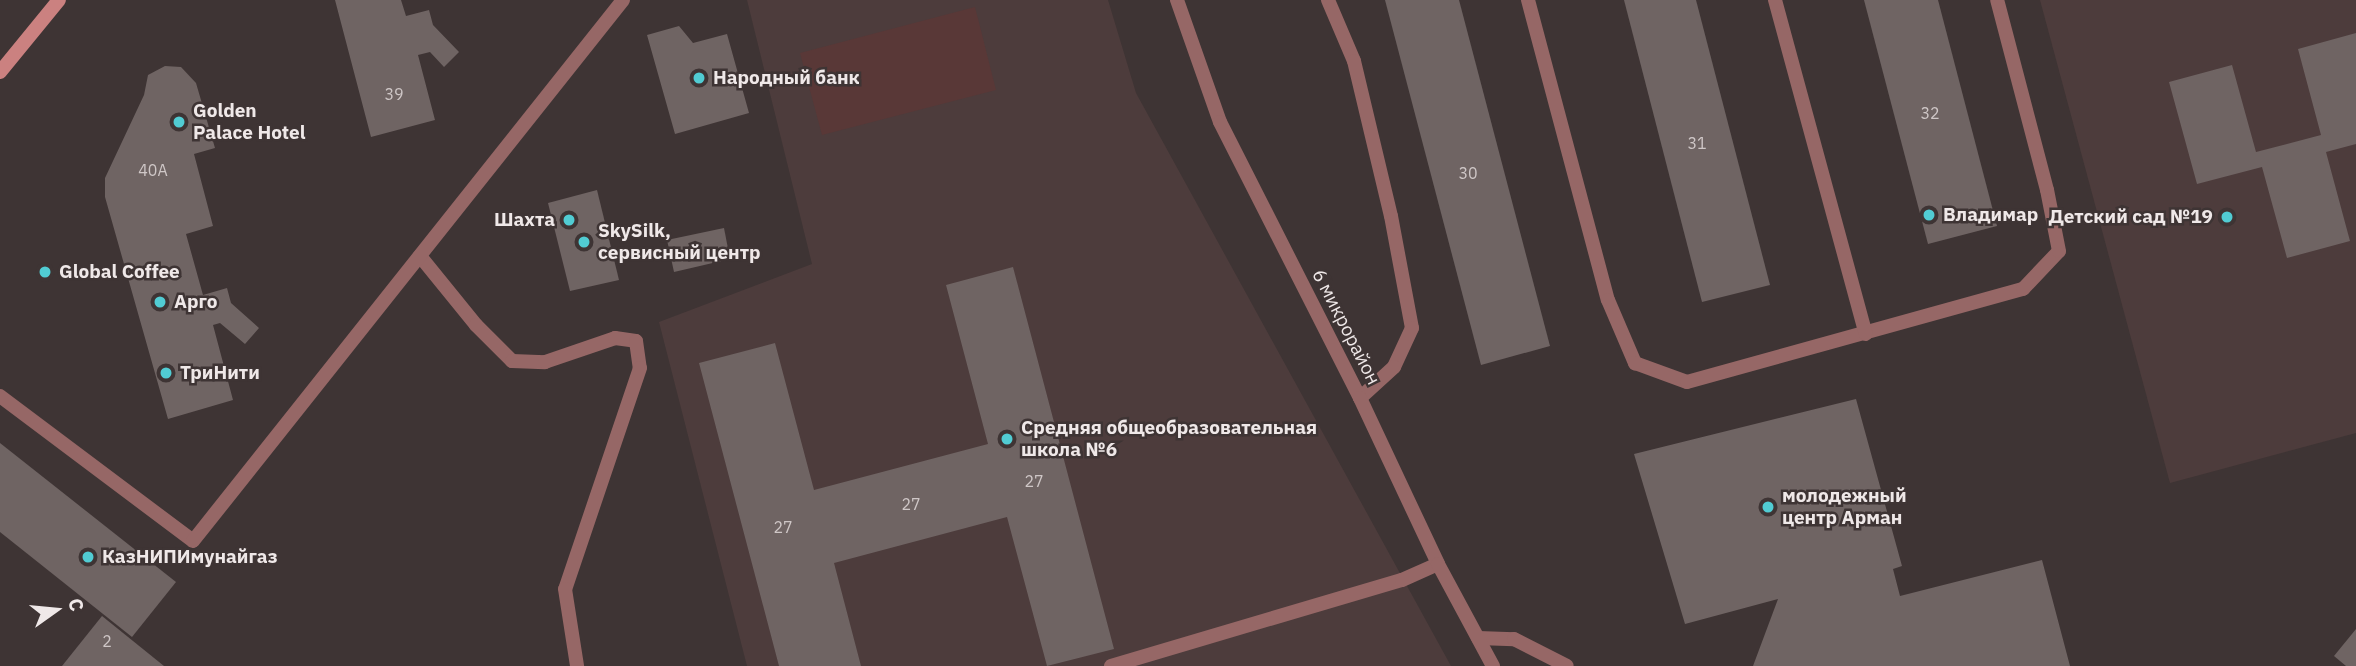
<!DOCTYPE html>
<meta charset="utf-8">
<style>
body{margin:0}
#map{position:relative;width:2356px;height:666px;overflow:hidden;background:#3e3434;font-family:"IBM Plex Sans",sans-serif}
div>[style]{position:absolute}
.built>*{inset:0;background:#4d3c3c}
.green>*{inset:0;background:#593837}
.building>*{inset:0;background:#6f6463}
.service>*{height:14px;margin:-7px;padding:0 7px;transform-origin:7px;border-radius:7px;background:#966766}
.minor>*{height:14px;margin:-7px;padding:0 7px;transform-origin:7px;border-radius:7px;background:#966766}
.secondary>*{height:14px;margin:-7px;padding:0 7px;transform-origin:7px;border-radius:7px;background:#cb8180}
.dots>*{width:19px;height:19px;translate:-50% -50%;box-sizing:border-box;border:4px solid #3e3434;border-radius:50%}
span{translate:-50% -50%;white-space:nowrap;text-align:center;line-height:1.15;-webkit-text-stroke:5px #3e3434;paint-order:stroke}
.number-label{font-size:16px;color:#cfc7c7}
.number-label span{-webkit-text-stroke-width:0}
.poi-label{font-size:19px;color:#efe8e8;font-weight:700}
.left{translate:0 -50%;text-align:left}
.right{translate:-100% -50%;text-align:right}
.street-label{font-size:19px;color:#efe8e8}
.north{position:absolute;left:21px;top:575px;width:70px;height:70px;-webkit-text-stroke:5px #3e3434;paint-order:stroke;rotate:75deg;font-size:19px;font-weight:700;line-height:28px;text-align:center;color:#efe8e8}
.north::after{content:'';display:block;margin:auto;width:24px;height:32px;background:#efe8e8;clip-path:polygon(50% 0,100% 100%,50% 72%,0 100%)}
</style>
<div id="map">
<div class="built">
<div style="clip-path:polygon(747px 0,1108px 0,1136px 93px,1451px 666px,747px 666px,659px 322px,812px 264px)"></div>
<div style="clip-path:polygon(2040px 0,2356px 0,2356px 433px,2170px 483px)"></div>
</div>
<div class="green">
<div style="clip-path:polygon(975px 7px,996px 90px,822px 135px,800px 53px)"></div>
</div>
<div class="building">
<div style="clip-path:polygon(335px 0,401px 0,406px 16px,429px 10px,433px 25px,459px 52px,444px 67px,430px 52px,418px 55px,435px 120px,371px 137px)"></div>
<div style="clip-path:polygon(1385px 0,1459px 0,1550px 346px,1481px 365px)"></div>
<div style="clip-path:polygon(1624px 0,1696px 0,1770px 285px,1702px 302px)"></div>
<div style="clip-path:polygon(1864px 0,1938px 0,1997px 226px,1928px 244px)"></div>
<div style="clip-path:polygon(679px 26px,693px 43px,727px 34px,749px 113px,675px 134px,647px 35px)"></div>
<div style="clip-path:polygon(2356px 33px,2356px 144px,2326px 152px,2350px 241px,2287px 258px,2262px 167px,2197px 184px,2169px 82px,2232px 65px,2256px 152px,2321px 135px,2298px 49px)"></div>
<div style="clip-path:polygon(165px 66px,181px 67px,196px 83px,215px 148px,194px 154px,213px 226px,186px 234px,203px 295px,227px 288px,231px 303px,259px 328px,245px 344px,220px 323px,213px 325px,233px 400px,168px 419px,105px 197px,105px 178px,144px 95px,148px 75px)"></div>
<div style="clip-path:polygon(597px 190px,619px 280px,570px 291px,548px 203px)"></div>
<div style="clip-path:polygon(724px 228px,730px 259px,674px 272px,667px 240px)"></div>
<div style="clip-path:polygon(1013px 267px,1114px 649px,1047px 666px,1007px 517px,834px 563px,861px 666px,779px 666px,699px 363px,775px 343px,814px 490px,988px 444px,946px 285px)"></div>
<div style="clip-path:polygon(1856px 399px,1902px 566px,1893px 569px,1900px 596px,2042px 560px,2070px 666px,1753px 666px,1778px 599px,1685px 624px,1634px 454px)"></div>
<div style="clip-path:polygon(0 443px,176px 582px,132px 637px,0 532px)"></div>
<div style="clip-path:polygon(102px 616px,164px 666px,62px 666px)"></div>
<div style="clip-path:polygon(2356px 629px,2356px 666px,2346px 666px,2334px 656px)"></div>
</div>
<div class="service">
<div style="left:1328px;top:0;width:66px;rotate:66.9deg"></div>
<div style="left:1354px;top:61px;width:159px;rotate:76.6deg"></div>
<div style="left:1391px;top:216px;width:114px;rotate:79.4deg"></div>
<div style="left:1412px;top:328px;width:43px;rotate:114.8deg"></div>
<div style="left:1394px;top:367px;width:46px;rotate:137.6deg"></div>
<div style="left:1528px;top:0;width:310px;rotate:75.1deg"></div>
<div style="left:1608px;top:300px;width:69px;rotate:66.8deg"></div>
<div style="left:1635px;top:363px;width:55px;rotate:20.1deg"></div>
<div style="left:1687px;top:382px;width:349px;rotate:-15.5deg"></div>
<div style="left:2023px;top:289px;width:52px;rotate:-46.5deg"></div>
<div style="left:2059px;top:251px;width:62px;rotate:-101.1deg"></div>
<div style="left:2047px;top:190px;width:196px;rotate:-104.7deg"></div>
<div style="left:1775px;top:0;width:346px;rotate:74.8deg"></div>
<div style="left:420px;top:256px;width:89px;rotate:50.9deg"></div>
<div style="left:476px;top:325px;width:51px;rotate:45deg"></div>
<div style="left:512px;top:361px;width:33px;rotate:2deg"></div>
<div style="left:545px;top:362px;width:74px;rotate:-18.9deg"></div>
<div style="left:615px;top:338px;width:21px;rotate:8deg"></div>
<div style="left:636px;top:341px;width:27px;rotate:82deg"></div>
<div style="left:640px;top:368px;width:233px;rotate:108.7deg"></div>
<div style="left:565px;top:589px;width:78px;rotate:81.1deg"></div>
<div style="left:0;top:396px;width:241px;rotate:36.9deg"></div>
<div style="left:193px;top:541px;width:691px;rotate:-51.52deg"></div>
<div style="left:1478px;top:638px;width:36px;rotate:2deg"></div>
<div style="left:1514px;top:639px;width:59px;rotate:27deg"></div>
<div style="left:1111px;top:666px;width:303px;rotate:-16.5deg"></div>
<div style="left:1402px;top:580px;width:39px;rotate:-24deg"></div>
</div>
<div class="minor">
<div style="left:1177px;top:0;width:129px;rotate:70.6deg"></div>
<div style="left:1220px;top:122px;width:309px;rotate:63.1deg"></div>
<div style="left:1360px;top:398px;width:183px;rotate:64.8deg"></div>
<div style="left:1438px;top:564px;width:116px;rotate:61.7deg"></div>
</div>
<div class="secondary">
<div style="left:0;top:72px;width:93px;rotate:-50.7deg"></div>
</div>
<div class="dots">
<div style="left:699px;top:78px;background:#51ccd3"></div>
<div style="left:179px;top:122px;background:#51ccd3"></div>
<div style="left:1929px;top:215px;background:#51ccd3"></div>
<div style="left:2227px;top:217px;background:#51ccd3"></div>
<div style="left:569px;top:220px;background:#51ccd3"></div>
<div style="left:584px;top:242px;background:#51ccd3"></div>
<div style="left:45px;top:272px;background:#51ccd3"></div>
<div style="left:160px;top:302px;background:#51ccd3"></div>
<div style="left:166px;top:373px;background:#51ccd3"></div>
<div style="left:1007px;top:439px;background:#51ccd3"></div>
<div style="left:1768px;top:507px;background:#51ccd3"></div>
<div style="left:88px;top:557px;background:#51ccd3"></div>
</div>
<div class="number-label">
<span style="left:394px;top:94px">39</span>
<span style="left:1930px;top:113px">32</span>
<span style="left:1697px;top:143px">31</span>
<span style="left:153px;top:170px">40А</span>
<span style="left:1468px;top:173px">30</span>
<span style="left:1034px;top:481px">27</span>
<span style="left:911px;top:504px">27</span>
<span style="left:783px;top:527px">27</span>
<span style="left:107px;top:641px">2</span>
</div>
<div class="poi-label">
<span class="left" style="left:713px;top:78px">Народный банк</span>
<span class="left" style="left:193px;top:122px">Golden<br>Palace Hotel</span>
<span class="left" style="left:1943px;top:215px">Владимар</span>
<span class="right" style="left:2213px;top:217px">Детский сад №19</span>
<span class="right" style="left:555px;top:220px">Шахта</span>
<span class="left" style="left:598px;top:242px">SkySilk,<br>сервисный центр</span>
<span class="left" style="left:59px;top:272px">Global Coffee</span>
<span class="left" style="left:174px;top:302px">Арго</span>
<span class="left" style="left:180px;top:373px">ТриНити</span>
<span class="left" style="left:1021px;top:439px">Средняя общеобразовательная<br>школа №6</span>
<span class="left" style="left:1782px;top:507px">молодежный<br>центр Арман</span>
<span class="left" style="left:102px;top:557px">КазНИПИмунайгаз</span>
</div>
<div class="street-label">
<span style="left:1346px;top:327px;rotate:63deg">6 микрорайон</span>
</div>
<div class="north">С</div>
</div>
